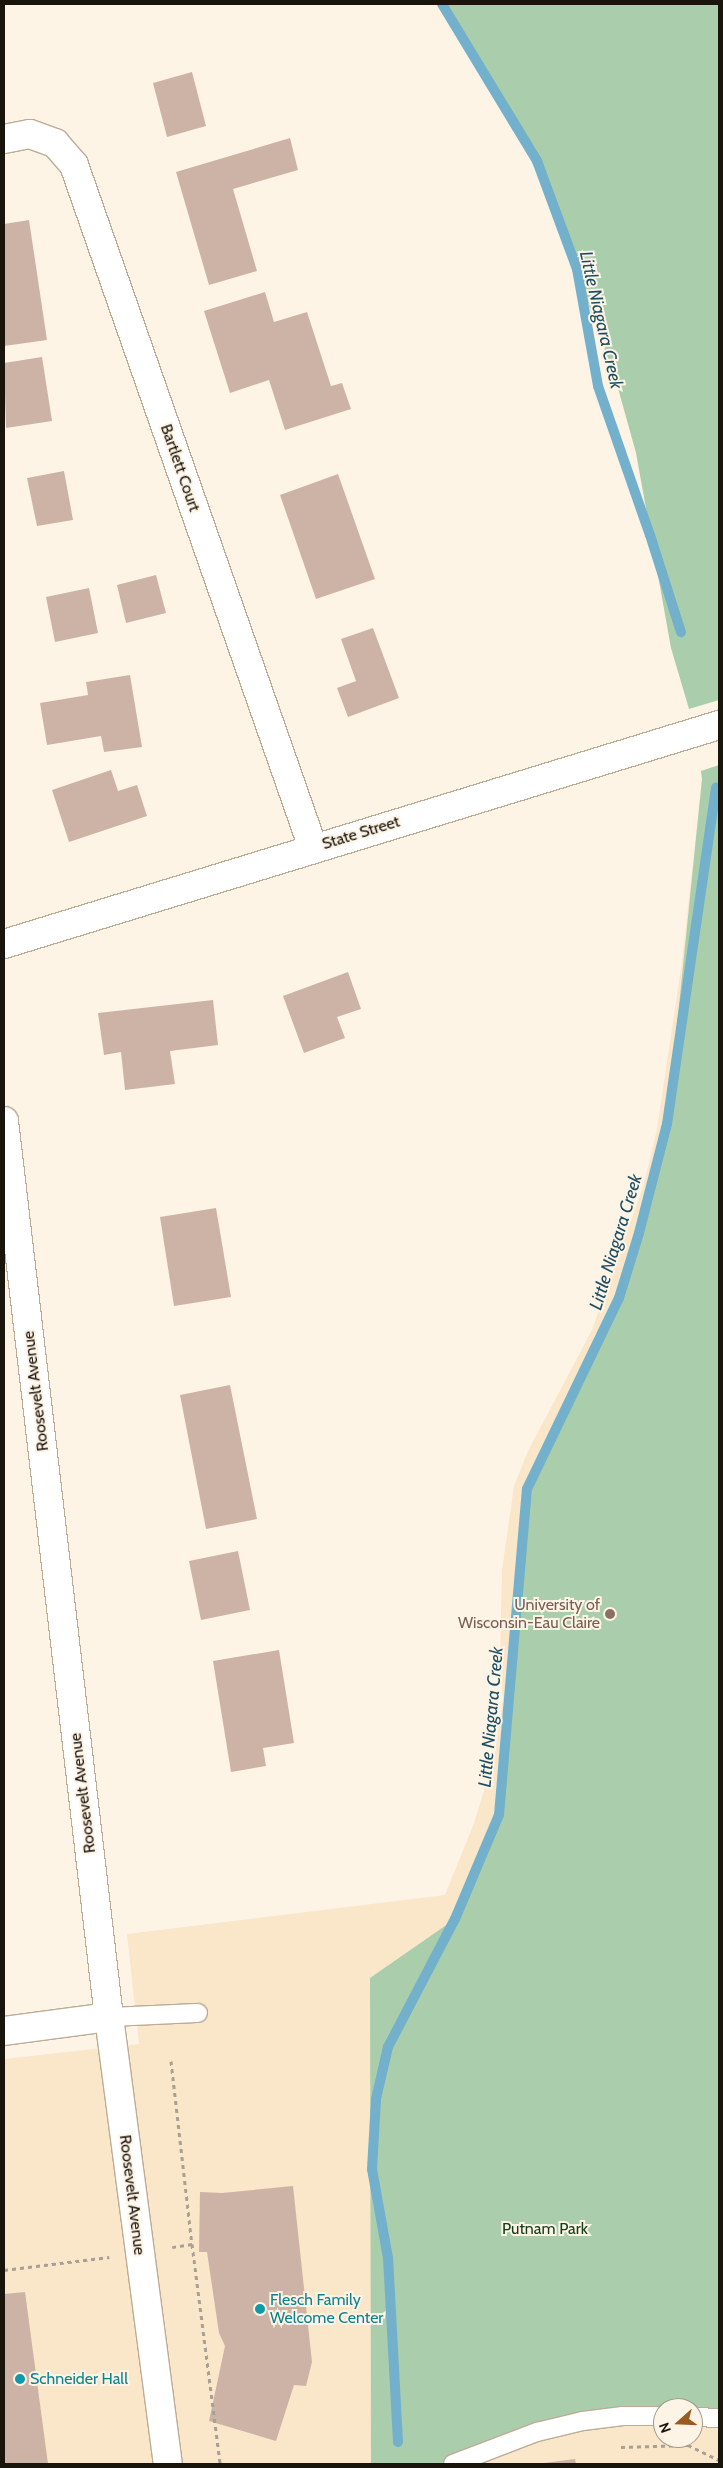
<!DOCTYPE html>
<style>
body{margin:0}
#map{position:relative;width:723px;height:2468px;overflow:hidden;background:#fef4e6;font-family:Cabin,sans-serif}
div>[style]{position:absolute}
.built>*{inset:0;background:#fae6c8}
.green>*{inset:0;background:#aaceac}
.stream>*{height:10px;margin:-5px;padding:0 5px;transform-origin:5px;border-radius:5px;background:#72b0cc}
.building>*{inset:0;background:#cdb3a6}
.path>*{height:3px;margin-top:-1.5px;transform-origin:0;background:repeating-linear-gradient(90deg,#a8a095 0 4px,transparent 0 8px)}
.roads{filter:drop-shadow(1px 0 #bcac96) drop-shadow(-1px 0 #bcac96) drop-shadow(0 1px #bcac96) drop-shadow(0 -1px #bcac96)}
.lane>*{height:18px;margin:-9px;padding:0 9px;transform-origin:9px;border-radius:9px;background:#fff}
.street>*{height:28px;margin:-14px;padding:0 14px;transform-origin:14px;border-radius:14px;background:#fff}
.secondary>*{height:28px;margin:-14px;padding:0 14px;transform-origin:14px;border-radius:14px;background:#fff}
.dots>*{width:14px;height:14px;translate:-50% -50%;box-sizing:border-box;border:2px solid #fef4e6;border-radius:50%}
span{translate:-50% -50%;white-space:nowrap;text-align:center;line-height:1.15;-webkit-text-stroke:4px #fef4e6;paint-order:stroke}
.street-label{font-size:16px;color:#19140c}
.education-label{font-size:16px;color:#785e54}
.right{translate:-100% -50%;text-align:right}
.park-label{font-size:16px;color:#104019}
.culture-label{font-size:16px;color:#0d838f}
.left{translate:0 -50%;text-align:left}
.water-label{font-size:18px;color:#1c4e63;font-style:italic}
.frame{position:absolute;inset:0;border:5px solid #19140c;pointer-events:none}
.north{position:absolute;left:653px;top:2398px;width:50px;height:50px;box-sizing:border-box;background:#fef4e6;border:1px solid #a29a8f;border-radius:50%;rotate:250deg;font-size:14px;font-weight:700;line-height:20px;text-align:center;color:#19140c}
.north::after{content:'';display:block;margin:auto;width:18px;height:22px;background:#995b21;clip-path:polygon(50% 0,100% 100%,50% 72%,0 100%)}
</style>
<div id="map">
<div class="built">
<div style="clip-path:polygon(evenodd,719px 765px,719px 2464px,4px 2464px,4px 2059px,139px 2044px,127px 1934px,445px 1895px,474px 1823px,494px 1758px,503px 1699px,500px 1658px,502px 1570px,514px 1486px,528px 1451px,592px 1330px,643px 1187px,657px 1129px,682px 962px,702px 779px,701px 771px,719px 765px,663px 2408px,693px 2408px,693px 2438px,663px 2438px,663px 2408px)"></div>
</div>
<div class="green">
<div style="clip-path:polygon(442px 4px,719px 4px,719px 700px,689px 709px,671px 648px,636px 453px,616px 381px,537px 161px)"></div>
<div style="clip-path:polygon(719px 765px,719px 2418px,693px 2417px,693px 2408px,663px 2408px,623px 2416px,453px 2464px,371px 2464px,370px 1978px,455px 1919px,499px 1815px,527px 1489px,619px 1298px,639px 1233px,667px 1124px,702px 779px,701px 771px)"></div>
</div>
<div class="stream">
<div style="left:442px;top:4px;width:184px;rotate:58.8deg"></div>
<div style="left:537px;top:161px;width:115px;rotate:69.7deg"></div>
<div style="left:577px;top:269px;width:119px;rotate:79.8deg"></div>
<div style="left:598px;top:386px;width:158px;rotate:70.8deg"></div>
<div style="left:650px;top:535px;width:102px;rotate:72.3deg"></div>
<div style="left:398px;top:2442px;width:184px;rotate:-93.1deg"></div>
<div style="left:388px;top:2258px;width:90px;rotate:-100.2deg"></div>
<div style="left:372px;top:2169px;width:70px;rotate:-86.7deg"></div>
<div style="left:376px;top:2099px;width:53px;rotate:-77deg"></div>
<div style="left:388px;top:2047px;width:144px;rotate:-62.4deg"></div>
<div style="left:455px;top:1919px;width:113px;rotate:-67.1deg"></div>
<div style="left:499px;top:1815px;width:327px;rotate:-85.1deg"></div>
<div style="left:527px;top:1489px;width:212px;rotate:-64.3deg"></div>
<div style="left:619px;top:1298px;width:68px;rotate:-72.9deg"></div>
<div style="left:639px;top:1233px;width:113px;rotate:-75.6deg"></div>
<div style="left:667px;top:1124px;width:340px;rotate:-81.7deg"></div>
</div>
<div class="building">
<div style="clip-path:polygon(192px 72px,206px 126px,167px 137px,153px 83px)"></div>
<div style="clip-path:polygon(290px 138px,298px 170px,233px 189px,257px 271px,209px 285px,176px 172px)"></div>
<div style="clip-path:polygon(29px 220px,47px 340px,4px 346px,4px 224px)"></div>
<div style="clip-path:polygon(265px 292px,274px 322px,307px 312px,331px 386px,342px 383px,351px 409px,285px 430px,269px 380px,230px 393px,204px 311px)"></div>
<div style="clip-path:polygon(42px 357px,52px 421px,6px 428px,4px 363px)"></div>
<div style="clip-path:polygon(64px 471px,73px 520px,37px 526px,27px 478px)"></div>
<div style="clip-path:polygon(338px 474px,375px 579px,316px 599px,280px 495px)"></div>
<div style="clip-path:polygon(156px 575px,166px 613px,126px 623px,117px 585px)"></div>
<div style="clip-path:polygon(89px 588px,98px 633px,55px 642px,46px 597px)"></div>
<div style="clip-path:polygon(373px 628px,399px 698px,348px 717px,337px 688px,356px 681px,341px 639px)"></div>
<div style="clip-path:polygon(130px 675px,142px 747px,104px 752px,101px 736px,47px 745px,40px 703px,88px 695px,86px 682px)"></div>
<div style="clip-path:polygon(111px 770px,118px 791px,137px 785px,147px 816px,69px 842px,52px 790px)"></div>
<div style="clip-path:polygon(348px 972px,361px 1009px,337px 1017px,345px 1038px,304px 1053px,283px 996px)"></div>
<div style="clip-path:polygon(213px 1000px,218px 1045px,170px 1051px,175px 1084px,125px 1090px,121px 1052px,104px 1055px,98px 1013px)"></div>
<div style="clip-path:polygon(216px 1208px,231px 1297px,174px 1306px,160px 1217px)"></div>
<div style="clip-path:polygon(230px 1385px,257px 1519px,206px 1529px,180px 1395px)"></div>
<div style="clip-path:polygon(238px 1551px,250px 1610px,201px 1620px,189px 1561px)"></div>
<div style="clip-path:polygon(279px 1650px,294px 1743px,263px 1748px,266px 1766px,231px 1772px,213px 1661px)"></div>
<div style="clip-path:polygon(293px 2186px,312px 2362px,306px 2386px,294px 2385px,276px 2441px,209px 2421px,225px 2346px,219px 2333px,207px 2252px,199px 2252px,200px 2192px,222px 2193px)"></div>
<div style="clip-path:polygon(25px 2292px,48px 2464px,4px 2464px,4px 2294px)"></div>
<div style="clip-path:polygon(575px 2459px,576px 2464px,544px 2464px,544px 2463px)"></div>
</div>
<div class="path">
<div style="left:171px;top:2061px;width:184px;rotate:83.5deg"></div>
<div style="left:192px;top:2244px;width:20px;rotate:171deg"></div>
<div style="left:192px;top:2244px;width:222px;rotate:82.7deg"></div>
<div style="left:4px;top:2270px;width:106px;rotate:-7.1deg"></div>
<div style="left:621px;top:2447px;width:67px;rotate:-1.7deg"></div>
<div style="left:688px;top:2445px;width:34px;rotate:26deg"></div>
</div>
<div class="roads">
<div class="lane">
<div style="left:109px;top:2017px;width:89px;rotate:-2.6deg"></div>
<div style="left:693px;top:2417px;width:26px;rotate:2deg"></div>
<div style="left:453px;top:2464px;width:90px;rotate:-20.9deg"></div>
<div style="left:537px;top:2432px;width:47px;rotate:-13.4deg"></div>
<div style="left:583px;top:2421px;width:40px;rotate:-7.1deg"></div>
<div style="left:623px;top:2416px;width:40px"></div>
</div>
<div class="street">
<div style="left:4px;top:139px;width:26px;rotate:-11deg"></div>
<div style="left:30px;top:134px;width:27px;rotate:20deg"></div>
<div style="left:55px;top:143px;width:29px;rotate:49deg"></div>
<div style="left:74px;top:165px;width:724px;rotate:70.71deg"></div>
<div style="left:4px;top:1121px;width:902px;rotate:83.32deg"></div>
<div style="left:109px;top:2017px;width:451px;rotate:82.5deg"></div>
<div style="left:4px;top:2031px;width:106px;rotate:-7.6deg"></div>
</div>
<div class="secondary">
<div style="left:4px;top:944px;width:748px;rotate:-17.03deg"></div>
</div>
</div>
<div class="dots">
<div style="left:610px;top:1614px;background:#8d6e63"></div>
<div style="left:260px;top:2309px;background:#0f9aa8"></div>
<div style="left:20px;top:2379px;background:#0f9aa8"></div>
</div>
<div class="street-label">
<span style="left:180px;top:468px;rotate:71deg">Bartlett Court</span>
<span style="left:361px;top:833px;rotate:-17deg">State Street</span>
<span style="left:36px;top:1391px;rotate:-97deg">Roosevelt Avenue</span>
<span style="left:83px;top:1793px;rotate:-97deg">Roosevelt Avenue</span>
<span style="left:132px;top:2195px;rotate:83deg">Roosevelt Avenue</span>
</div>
<div class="education-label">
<span class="right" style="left:600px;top:1614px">University of<br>Wisconsin-Eau Claire</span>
</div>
<div class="park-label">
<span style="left:545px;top:2229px">Putnam Park</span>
</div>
<div class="culture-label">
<span class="left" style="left:270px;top:2309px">Flesch Family<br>Welcome Center</span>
<span class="left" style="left:30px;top:2379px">Schneider Hall</span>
</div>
<div class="water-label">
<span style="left:601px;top:320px;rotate:77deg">Little Niagara Creek</span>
<span style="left:616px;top:1242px;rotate:-73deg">Little Niagara Creek</span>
<span style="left:491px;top:1717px;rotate:-85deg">Little Niagara Creek</span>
</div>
<div class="frame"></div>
<div class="north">N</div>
</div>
